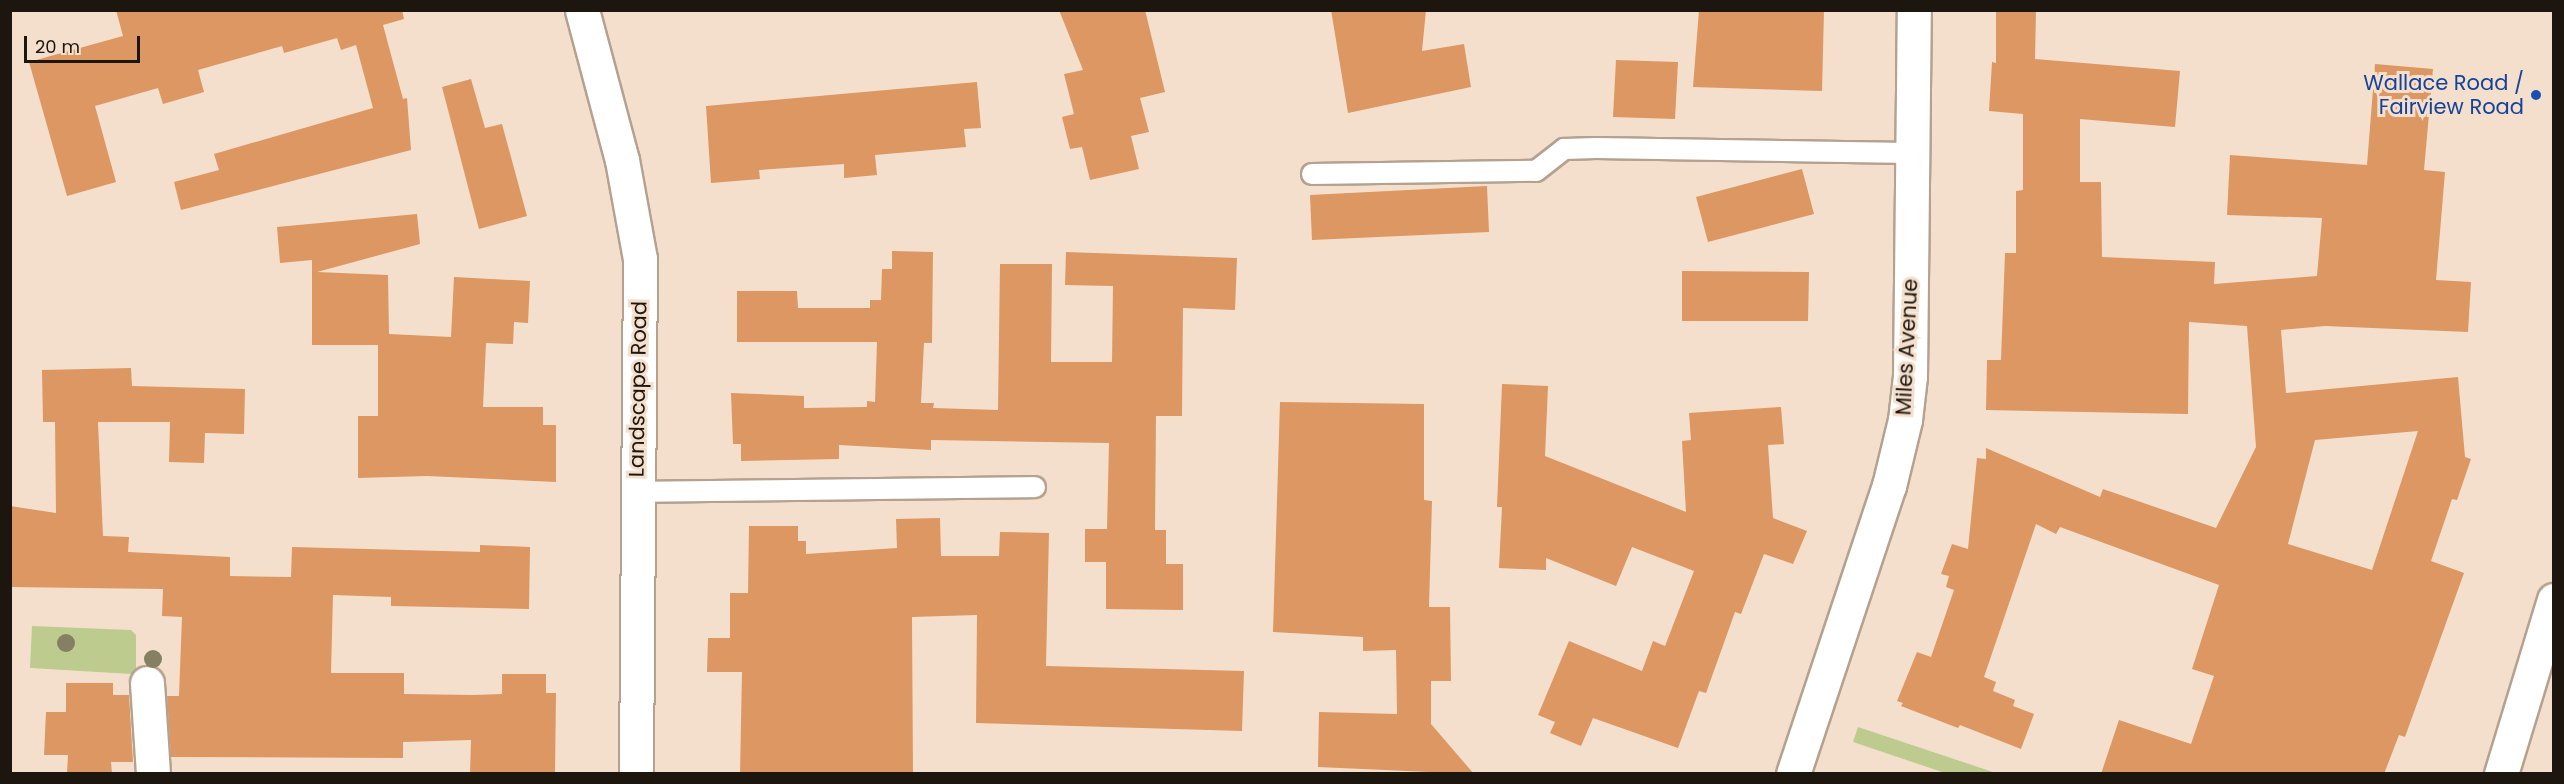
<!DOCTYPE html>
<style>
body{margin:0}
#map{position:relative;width:2564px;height:784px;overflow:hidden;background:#f4dfcc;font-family:Poppins,sans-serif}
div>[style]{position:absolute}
.green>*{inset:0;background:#bdcc8e}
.building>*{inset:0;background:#dc9762}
.roads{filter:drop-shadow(2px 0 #b4a18f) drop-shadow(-2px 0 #b4a18f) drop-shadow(0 2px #b4a18f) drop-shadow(0 -2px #b4a18f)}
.lane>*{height:20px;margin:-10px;padding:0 10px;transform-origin:10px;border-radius:10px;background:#fff}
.street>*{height:33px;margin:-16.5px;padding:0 16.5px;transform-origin:16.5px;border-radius:16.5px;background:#fff}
.secondary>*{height:33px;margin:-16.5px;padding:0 16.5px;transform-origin:16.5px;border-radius:16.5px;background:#fff}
.trees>*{width:18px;height:18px;margin:-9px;border-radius:50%;background:#858064}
.dots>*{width:16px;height:16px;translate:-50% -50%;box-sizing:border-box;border:3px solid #f4dfcc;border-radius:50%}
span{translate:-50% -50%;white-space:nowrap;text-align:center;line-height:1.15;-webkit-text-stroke:6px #f4dfcc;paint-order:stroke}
.transit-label{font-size:21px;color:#164399}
.right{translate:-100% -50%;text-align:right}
.street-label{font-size:21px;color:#1d160f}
.frame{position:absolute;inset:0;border:12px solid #1d160f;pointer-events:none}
.scale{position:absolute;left:24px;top:36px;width:116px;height:27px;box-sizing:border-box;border:3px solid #1d160f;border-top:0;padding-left:8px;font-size:18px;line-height:21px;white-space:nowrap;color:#1d160f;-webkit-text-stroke:4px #f4dfcc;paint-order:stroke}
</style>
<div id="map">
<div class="green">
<div style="clip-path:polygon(32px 626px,131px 630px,136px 635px,136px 670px,132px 674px,30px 668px)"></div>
<div style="clip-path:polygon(1858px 727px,1996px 773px,1945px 773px,1853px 742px)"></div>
</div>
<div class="building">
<div style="clip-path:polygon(116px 10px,402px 10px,404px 19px,383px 25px,403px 99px,407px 98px,411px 150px,181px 210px,174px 182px,219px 170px,214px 154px,373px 108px,356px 45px,341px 50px,337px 38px,284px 53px,282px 46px,198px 70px,204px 92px,163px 104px,158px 88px,95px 106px,116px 182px,67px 196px,29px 62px,123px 36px)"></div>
<div style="clip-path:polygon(1059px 10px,1145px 10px,1165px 92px,1140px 98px,1149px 132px,1131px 136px,1139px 169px,1090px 180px,1082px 147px,1070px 149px,1062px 117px,1074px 114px,1064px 74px,1083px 70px)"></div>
<div style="clip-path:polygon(1331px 10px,1426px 10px,1422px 51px,1464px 44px,1471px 87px,1348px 113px)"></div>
<div style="clip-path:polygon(1699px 10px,1824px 10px,1822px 91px,1693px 87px)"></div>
<div style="clip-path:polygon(evenodd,1996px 10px,2036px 10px,2035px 59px,2180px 71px,2175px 127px,2080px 119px,2080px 182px,2101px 182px,2102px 257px,2215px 262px,2214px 284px,2317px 276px,2322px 218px,2227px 215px,2230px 155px,2367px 165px,2375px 64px,2433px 69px,2424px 170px,2445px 172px,2436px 280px,2471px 282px,2468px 332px,2325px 326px,2281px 330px,2286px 393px,2458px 377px,2465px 457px,2471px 459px,2457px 500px,2452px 499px,2431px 561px,2464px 573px,2405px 737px,2399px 735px,2384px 774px,2101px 774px,2119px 720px,2191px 744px,2214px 676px,2192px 669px,2219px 585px,2060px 527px,2056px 534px,2036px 524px,1984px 677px,1996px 682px,1993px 691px,2015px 700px,2013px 706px,2034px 714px,2021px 749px,1960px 725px,1958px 728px,1901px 706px,1903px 703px,1897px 701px,1917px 652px,1931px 657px,1954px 590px,1946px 587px,1949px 576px,1941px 574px,1952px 544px,1968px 549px,1977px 458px,1986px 459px,1986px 448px,2100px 497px,2103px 489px,2216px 528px,2256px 447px,2247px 326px,2189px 322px,2188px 414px,1986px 410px,1987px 360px,2001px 360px,2005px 253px,2016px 253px,2016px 191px,2023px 190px,2023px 114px,1989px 111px,1992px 62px,1996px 63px,1996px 10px,2418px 431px,2372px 570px,2288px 544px,2315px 440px,2418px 431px)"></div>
<div style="clip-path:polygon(1616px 60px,1678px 62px,1675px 119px,1613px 117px)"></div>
<div style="clip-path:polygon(471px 79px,485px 128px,502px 124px,527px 216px,479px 229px,442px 87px)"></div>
<div style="clip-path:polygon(977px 82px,981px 128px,964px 129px,966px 147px,875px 155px,877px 175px,844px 178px,844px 164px,759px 170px,760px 179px,711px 183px,706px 106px)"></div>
<div style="clip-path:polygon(1802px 169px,1814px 214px,1708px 242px,1696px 197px)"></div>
<div style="clip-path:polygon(1487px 186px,1489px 232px,1312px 240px,1310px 195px)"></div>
<div style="clip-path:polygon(417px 214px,420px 244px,317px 272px,388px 275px,389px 334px,451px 337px,454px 277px,530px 281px,528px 323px,514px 322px,513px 344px,486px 343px,483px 407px,543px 407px,543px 425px,556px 425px,556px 482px,427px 476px,358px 478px,358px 416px,378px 416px,378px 345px,312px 345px,312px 260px,280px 263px,277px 227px)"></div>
<div style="clip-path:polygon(892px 251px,933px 252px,932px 343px,924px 343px,921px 403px,934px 403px,933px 408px,998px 410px,1000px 264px,1052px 264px,1051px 362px,1112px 362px,1113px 286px,1065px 285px,1066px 252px,1237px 258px,1235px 310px,1183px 308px,1182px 416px,1156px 416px,1155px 530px,1166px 530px,1166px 564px,1183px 564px,1183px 610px,1106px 609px,1106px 562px,1085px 562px,1085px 529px,1107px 529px,1109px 443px,931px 440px,931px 450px,839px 445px,839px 459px,741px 461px,741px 444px,733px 444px,731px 393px,804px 396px,804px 408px,867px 407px,867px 401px,875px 402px,877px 342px,737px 342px,737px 291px,797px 291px,798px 308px,870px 308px,870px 300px,881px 300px,882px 269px,892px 269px)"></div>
<div style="clip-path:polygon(1682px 271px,1809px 272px,1808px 321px,1682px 321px)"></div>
<div style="clip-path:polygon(131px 368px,132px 386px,245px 389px,244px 434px,205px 433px,204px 463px,169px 462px,170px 422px,98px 422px,103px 536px,129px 537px,128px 552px,230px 557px,230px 576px,291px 577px,292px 547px,480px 552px,480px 545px,530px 547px,529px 609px,391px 606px,391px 597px,333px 595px,331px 673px,404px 673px,404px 694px,473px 695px,502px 694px,502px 674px,546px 674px,546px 693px,556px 693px,555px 774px,470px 774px,471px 740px,403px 742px,403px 758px,171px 757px,167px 696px,179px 696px,182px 617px,162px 616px,163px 589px,10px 587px,10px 506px,56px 513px,55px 422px,43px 422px,42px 370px)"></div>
<div style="clip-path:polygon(1502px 384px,1548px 386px,1545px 456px,1686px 512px,1682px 441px,1691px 440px,1689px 413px,1781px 407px,1784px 444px,1768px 445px,1773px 518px,1807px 531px,1793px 564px,1764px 554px,1741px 614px,1735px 612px,1706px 693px,1699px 691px,1678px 748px,1593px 718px,1581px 746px,1550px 733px,1555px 722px,1538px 715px,1569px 641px,1642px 671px,1653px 641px,1665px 646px,1694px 571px,1632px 547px,1616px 586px,1546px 558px,1546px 570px,1499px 568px,1502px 507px,1497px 507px)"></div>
<div style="clip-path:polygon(1280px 402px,1424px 404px,1424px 500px,1432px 501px,1429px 607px,1450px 607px,1451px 681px,1431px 681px,1431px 724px,1474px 774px,1318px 767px,1319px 712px,1397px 714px,1396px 650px,1363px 651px,1363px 637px,1273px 632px)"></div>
<div style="clip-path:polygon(940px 518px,941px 556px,999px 556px,1000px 532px,1049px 533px,1046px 666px,1244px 671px,1242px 731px,976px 723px,977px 615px,912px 617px,913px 774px,740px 774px,742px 672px,707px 672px,708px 638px,730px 638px,730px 593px,748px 593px,749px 526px,798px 526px,798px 541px,806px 541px,806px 554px,897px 548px,896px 519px)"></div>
<div style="clip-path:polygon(66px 683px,113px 683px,113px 695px,129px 695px,133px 762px,111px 762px,112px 774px,67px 774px,68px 755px,44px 755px,46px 712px,66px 712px)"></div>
</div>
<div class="roads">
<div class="lane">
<div style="left:1312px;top:174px;width:224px;rotate:-0.8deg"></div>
<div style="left:1536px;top:171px;width:36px;rotate:-38deg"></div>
<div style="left:1564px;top:149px;width:32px;rotate:-2deg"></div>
<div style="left:1596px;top:148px;width:316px;rotate:0.9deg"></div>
<div style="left:637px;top:492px;width:398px;rotate:-0.7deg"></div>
</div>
<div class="street">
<div style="left:582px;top:10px;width:155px;rotate:75.1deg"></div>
<div style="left:622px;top:160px;width:101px;rotate:79.7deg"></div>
<div style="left:640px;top:259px;width:515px;rotate:90.45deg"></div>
<div style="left:147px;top:683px;width:91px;rotate:86.2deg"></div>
<div style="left:1793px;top:774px;width:304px;rotate:-71.6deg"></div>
<div style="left:1889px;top:486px;width:68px;rotate:-76.4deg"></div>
<div style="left:1905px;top:420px;width:44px;rotate:-83.5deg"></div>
<div style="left:1910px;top:376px;width:366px;rotate:-89.4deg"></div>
</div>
<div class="secondary">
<div style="left:2501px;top:774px;width:182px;rotate:-73.1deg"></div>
</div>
</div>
<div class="trees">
<div style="left:66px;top:643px"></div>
<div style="left:153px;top:659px"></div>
</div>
<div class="dots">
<div style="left:2536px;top:95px;background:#1a4fb4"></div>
</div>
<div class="transit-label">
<span class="right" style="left:2524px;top:95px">Wallace Road /<br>Fairview Road</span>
</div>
<div class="street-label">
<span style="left:1907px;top:347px;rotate:-87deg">Miles Avenue</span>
<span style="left:638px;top:389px;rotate:-89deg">Landscape Road</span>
</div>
<div class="frame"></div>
<div class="scale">20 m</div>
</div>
